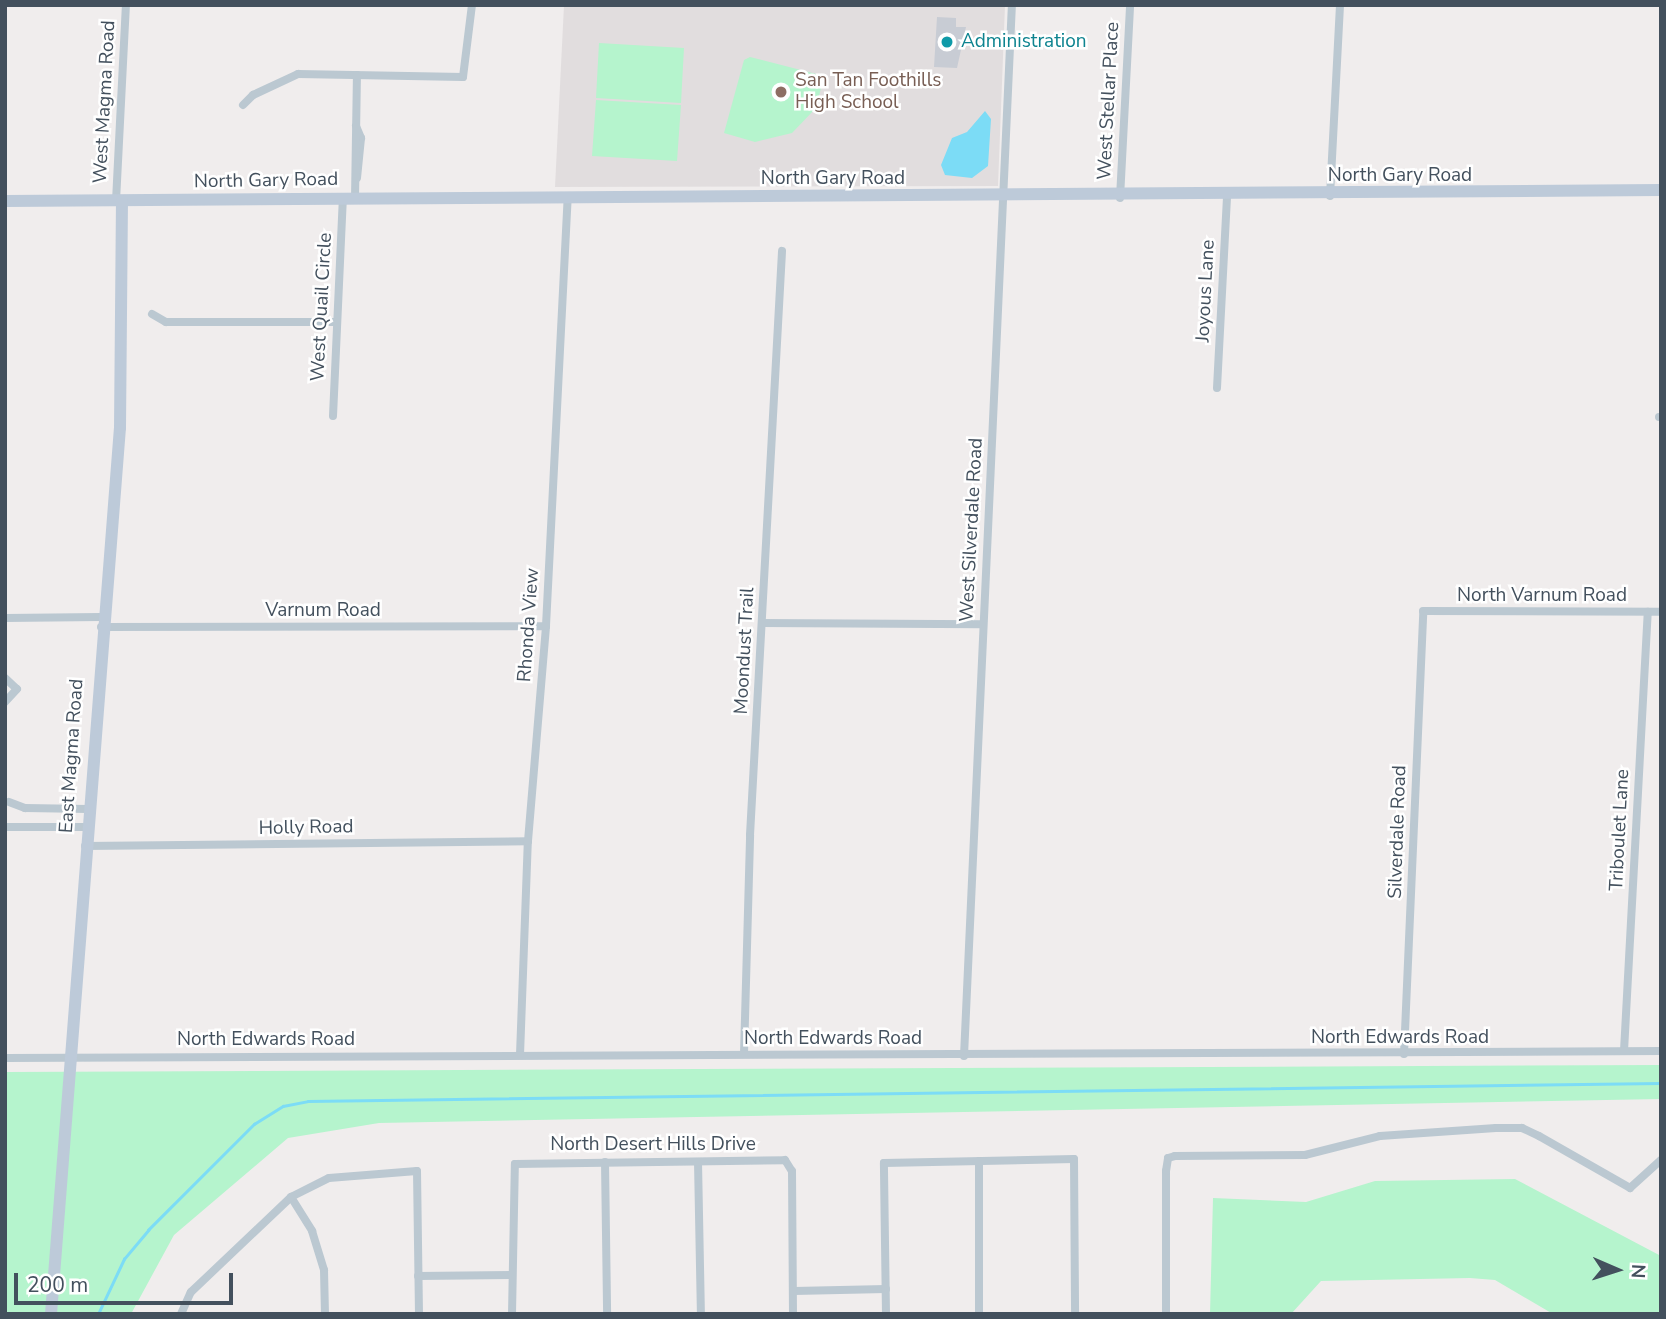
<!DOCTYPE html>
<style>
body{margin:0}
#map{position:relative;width:1666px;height:1319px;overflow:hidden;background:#f0eded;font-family:"Nunito Sans",sans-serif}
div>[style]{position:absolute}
.education>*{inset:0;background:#e1ddde}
.green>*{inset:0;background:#b5f4cd}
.water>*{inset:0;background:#7cdcf6}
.stream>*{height:2.5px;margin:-1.25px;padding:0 1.25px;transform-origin:1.25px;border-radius:1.25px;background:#7cdcf6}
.building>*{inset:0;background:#c8ccd4}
.street>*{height:8px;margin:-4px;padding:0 4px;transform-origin:4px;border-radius:4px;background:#bbc8d1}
.secondary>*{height:12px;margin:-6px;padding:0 6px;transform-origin:6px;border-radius:6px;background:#bdcad9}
.dots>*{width:19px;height:19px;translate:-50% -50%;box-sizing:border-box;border:4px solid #fff;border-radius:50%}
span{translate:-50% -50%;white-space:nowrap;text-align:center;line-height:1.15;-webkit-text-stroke:5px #fff;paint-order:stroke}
.culture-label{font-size:19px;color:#0d838f}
.left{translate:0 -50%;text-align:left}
.education-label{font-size:19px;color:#785e54}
.street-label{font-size:19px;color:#43505d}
.frame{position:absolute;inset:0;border:7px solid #43505d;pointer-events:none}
.north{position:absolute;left:1582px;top:1235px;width:70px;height:70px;-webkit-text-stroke:5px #fff;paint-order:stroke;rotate:93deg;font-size:19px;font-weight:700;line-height:28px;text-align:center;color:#43505d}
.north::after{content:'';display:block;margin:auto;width:24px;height:32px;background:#43505d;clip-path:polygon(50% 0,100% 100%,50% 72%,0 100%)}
.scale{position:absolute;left:14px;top:1273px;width:219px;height:32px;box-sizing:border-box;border:4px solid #43505d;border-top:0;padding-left:9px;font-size:21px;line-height:24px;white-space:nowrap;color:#43505d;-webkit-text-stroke:5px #fff;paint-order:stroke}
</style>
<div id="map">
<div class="education">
<div style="clip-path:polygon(564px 5px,1005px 5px,998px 186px,555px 187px)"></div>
</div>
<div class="green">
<div style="clip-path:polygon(599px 43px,684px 48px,681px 103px,596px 98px)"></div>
<div style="clip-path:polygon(750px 57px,824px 76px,816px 108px,792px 133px,755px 142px,724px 133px,744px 60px)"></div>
<div style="clip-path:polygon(596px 100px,681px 105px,677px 161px,592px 156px)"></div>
<div style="clip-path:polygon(1661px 1065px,1661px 1099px,379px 1123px,288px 1138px,174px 1235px,131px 1314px,5px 1314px,5px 1072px)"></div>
<div style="clip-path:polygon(1515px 1179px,1661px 1256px,1661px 1314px,1553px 1314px,1495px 1280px,1470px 1278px,1321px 1281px,1291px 1314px,1210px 1314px,1213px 1198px,1306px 1202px,1375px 1181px)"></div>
</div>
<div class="water">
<div style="clip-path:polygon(985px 111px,991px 119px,988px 166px,972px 178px,945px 175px,941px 165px,952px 138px,967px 132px)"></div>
</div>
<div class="stream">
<div style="left:98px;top:1314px;width:61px;rotate:-64.7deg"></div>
<div style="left:124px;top:1259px;width:38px;rotate:-50deg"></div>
<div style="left:148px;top:1230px;width:150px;rotate:-45deg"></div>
<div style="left:254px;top:1124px;width:34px;rotate:-32deg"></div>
<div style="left:283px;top:1106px;width:25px;rotate:-11deg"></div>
<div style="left:308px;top:1101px;width:1353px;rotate:-0.76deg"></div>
</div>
<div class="building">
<div style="clip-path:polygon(937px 17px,956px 18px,956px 27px,966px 27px,957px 68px,934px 67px)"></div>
</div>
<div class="street">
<div style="left:243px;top:105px;width:14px;rotate:-45deg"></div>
<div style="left:253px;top:95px;width:50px;rotate:-25deg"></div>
<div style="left:298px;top:74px;width:165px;rotate:1deg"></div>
<div style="left:463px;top:77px;width:73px;rotate:-82.9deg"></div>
<div style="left:356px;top:126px;width:13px;rotate:67deg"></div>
<div style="left:361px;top:138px;width:40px;rotate:95.7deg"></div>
<div style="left:1330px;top:196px;width:191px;rotate:-87deg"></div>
<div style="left:1120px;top:198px;width:193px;rotate:-87deg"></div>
<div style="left:355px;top:199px;width:124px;rotate:-89.1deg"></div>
<div style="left:116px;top:201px;width:196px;rotate:-87.1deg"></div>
<div style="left:152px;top:314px;width:16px;rotate:30deg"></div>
<div style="left:166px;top:322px;width:171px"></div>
<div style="left:1217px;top:388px;width:191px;rotate:-87deg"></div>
<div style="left:333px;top:416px;width:217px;rotate:-87.4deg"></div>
<div style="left:1659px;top:417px;width:2px"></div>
<div style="left:5px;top:618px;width:96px;rotate:-0.6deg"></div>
<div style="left:762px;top:623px;width:221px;rotate:0.3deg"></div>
<div style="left:101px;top:627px;width:445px;rotate:-0.1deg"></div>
<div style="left:5px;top:678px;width:16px;rotate:43deg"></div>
<div style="left:17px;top:689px;width:18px;rotate:133deg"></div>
<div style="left:9px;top:802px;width:17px;rotate:21deg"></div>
<div style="left:25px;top:808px;width:63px;rotate:0.9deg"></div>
<div style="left:7px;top:827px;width:79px"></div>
<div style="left:85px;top:846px;width:443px;rotate:-0.6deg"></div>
<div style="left:1624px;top:1051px;width:440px;rotate:-86.9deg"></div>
<div style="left:744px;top:1054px;width:219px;rotate:-88.4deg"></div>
<div style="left:750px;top:835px;width:585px;rotate:-86.86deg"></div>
<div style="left:1404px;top:1054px;width:443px;rotate:-87.5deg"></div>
<div style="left:1423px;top:611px;width:238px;rotate:0.2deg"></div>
<div style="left:520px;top:1055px;width:214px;rotate:-87.9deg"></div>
<div style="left:528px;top:841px;width:216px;rotate:-85.2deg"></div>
<div style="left:546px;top:626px;width:429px;rotate:-87.1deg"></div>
<div style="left:964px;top:1056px;width:1052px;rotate:-87.39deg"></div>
<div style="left:5px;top:1058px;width:1656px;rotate:-0.24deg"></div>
<div style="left:605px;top:1162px;width:152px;rotate:89.2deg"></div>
<div style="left:698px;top:1162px;width:152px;rotate:88.9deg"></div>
<div style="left:291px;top:1197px;width:40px;rotate:58deg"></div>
<div style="left:312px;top:1231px;width:41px;rotate:72.9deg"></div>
<div style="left:324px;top:1270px;width:44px;rotate:88.7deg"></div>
<div style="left:418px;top:1276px;width:94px;rotate:-0.6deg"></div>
<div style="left:794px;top:1291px;width:92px;rotate:-1.2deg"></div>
<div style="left:181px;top:1314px;width:24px;rotate:-66deg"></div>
<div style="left:191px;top:1292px;width:138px;rotate:-43.5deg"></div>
<div style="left:291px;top:1197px;width:42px;rotate:-26.6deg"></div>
<div style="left:329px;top:1178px;width:88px;rotate:-4.5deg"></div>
<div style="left:417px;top:1171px;width:143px;rotate:89.2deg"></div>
<div style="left:512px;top:1314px;width:150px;rotate:-88.9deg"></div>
<div style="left:515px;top:1164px;width:270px;rotate:-0.8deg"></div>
<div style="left:785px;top:1160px;width:13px;rotate:58deg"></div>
<div style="left:792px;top:1171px;width:143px;rotate:89.6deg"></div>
<div style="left:886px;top:1314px;width:151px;rotate:-90.8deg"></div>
<div style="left:884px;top:1163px;width:190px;rotate:-1.2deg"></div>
<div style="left:1074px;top:1159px;width:155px;rotate:89.6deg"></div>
<div style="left:979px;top:1314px;width:153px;rotate:-90deg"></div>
<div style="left:1166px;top:1314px;width:143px;rotate:-90deg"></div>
<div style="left:1166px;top:1171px;width:13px;rotate:-81deg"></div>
<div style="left:1168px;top:1158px;width:7px;rotate:-16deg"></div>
<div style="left:1175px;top:1156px;width:130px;rotate:-0.4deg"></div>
<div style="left:1305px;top:1155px;width:77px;rotate:-14.2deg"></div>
<div style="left:1380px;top:1136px;width:116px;rotate:-3.9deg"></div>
<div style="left:1496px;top:1128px;width:26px"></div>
<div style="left:1522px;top:1128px;width:19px;rotate:25deg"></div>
<div style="left:1539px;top:1136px;width:105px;rotate:29.7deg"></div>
<div style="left:1630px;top:1188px;width:42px;rotate:-42.1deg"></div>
</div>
<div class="secondary">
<div style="left:5px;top:201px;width:1656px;rotate:-0.38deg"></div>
<div style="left:51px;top:1314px;width:889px;rotate:-85.55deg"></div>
<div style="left:120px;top:428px;width:227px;rotate:-89.5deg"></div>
</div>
<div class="dots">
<div style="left:947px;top:42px;background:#0f9aa8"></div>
<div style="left:781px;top:92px;background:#8d6e63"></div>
</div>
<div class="culture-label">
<span class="left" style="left:961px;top:42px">Administration</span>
</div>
<div class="education-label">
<span class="left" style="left:795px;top:92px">San Tan Foothills<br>High School</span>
</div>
<div class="street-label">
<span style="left:1109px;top:101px;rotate:-87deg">West Stellar Place</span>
<span style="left:105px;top:102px;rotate:-87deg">West Magma Road</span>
<span style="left:1400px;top:176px">North Gary Road</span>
<span style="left:833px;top:179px">North Gary Road</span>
<span style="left:266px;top:181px;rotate:-1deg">North Gary Road</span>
<span style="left:1206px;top:291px;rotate:-87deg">Joyous Lane</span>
<span style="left:322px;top:307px;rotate:-87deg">West Quail Circle</span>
<span style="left:972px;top:530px;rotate:-87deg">West Silverdale Road</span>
<span style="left:1542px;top:596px">North Varnum Road</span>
<span style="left:323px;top:611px">Varnum Road</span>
<span style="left:529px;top:625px;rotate:-86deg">Rhonda View</span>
<span style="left:745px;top:651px;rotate:-87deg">Moondust Trail</span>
<span style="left:72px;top:756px;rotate:-86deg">East Magma Road</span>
<span style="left:306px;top:828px;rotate:-1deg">Holly Road</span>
<span style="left:1620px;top:830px;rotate:-87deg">Triboulet Lane</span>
<span style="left:1398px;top:832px;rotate:-88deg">Silverdale Road</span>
<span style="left:1400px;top:1038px">North Edwards Road</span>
<span style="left:833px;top:1039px">North Edwards Road</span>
<span style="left:266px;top:1040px">North Edwards Road</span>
<span style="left:653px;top:1145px">North Desert Hills Drive</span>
</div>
<div class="frame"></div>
<div class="north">N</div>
<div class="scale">200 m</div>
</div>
